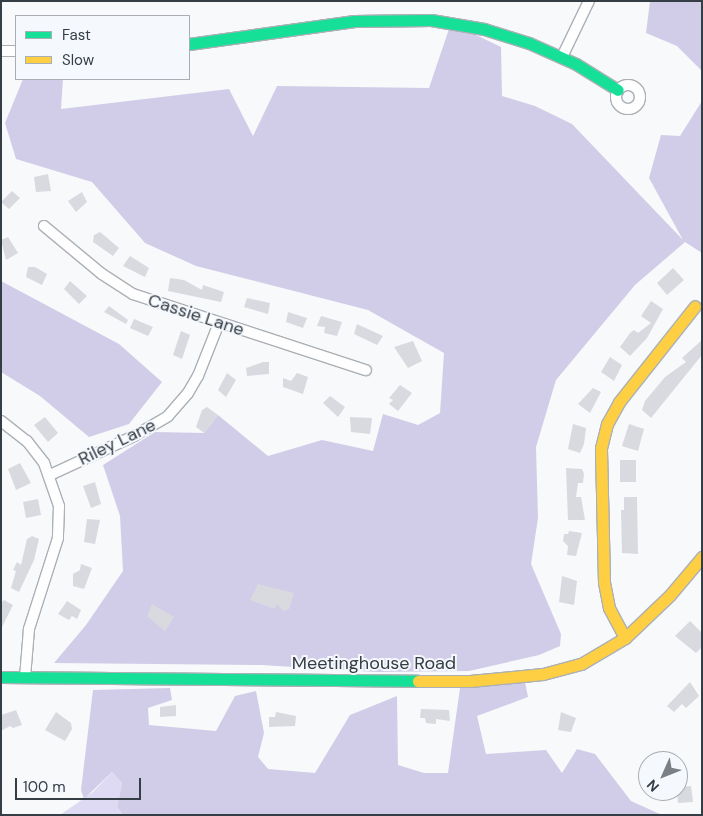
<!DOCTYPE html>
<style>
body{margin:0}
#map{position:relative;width:703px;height:816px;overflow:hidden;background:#f7f9fb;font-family:"DM Sans",sans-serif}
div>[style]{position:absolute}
.green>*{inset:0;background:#dedaf3}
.forest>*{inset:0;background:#d1cde8}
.building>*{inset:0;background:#d8dae0}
.roads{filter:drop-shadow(1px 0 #acb0b5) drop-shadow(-1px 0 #acb0b5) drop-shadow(0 1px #acb0b5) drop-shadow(0 -1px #acb0b5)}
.street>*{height:10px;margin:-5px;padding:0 5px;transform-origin:5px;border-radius:5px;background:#fefefe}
.street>.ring{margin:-5px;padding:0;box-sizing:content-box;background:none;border:10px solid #fefefe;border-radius:50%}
.fast>*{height:11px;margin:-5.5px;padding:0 5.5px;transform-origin:5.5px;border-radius:5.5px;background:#16e098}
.slow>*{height:11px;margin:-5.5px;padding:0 5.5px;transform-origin:5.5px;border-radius:5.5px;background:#ffcf43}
span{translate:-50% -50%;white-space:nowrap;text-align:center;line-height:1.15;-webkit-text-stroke:4px #f5f9fd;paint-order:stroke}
.street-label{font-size:18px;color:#353d45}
.frame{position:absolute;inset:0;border:2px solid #353d45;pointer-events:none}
.legend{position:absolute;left:15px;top:15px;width:175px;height:65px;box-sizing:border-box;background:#f5f9fd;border:1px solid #a8aeb3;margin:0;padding:6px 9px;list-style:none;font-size:15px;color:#353d45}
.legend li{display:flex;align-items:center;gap:10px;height:25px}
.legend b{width:25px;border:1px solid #a8aeb3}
.north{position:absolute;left:638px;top:751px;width:50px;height:50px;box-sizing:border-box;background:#f5f9fd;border:1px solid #a8aeb3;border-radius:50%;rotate:226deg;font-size:14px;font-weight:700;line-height:20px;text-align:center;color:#353d45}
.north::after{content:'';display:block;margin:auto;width:18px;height:22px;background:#797f85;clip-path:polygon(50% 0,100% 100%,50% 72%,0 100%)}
.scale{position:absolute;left:15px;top:778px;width:126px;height:22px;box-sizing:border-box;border:2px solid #353d45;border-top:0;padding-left:6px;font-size:15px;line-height:18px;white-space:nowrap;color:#353d45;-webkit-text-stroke:4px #f5f9fd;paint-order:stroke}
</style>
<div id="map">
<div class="green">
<div style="clip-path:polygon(112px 772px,122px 783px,117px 807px,123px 815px,60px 815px,93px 792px)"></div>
</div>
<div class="forest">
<div style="clip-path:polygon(650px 1px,702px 1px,702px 71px,677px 46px,646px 33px)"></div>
<div style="clip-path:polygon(451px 23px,501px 47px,502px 96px,535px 106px,572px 124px,683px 240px,649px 178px,661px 135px,680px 136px,702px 101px,702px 253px,685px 242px,635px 285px,556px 380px,536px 447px,538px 518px,531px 564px,561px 634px,560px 646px,539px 655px,469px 671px,376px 672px,261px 665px,54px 663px,86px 625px,123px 571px,120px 516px,103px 465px,155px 432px,204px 433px,218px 415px,268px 456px,322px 440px,373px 451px,383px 414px,418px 425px,440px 413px,444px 353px,368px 310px,196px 266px,145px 243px,92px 182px,16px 159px,5px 123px,23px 79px,63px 79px,61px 109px,229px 89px,253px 136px,277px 86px,429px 88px)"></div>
<div style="clip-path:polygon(1px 281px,119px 344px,162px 382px,129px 424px,89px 437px,40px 396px,1px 372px)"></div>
<div style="clip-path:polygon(524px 677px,528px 697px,477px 716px,486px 754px,546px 750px,562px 773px,577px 749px,595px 754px,631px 801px,662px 815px,123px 815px,117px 807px,122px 783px,112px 772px,84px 799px,81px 790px,93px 690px,170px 688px,172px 700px,148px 708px,149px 725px,216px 731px,235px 696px,256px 691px,264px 733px,258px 757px,268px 769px,315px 773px,350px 715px,397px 696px,398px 765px,424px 773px,448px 773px,461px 681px)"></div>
</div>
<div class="building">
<div style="clip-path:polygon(48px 174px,51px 191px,36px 192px,34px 177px)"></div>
<div style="clip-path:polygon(12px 191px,20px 198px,9px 209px,1px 202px)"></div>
<div style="clip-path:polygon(82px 192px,87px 202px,76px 212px,68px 201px)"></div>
<div style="clip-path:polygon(100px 232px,119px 248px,113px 256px,93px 242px,94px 235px)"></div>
<div style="clip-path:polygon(8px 237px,18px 253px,6px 260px,1px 240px)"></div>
<div style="clip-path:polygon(130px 256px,149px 268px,145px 277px,123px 266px)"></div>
<div style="clip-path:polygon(28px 267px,35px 267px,47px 274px,42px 285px,26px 277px)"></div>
<div style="clip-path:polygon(673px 268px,684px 280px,667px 295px,657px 283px)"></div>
<div style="clip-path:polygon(170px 278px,184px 280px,202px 290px,203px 285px,224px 292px,221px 302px,168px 291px)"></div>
<div style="clip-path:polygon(70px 281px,87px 296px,79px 304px,64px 289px)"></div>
<div style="clip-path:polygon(247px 298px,270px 303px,268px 314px,244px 307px)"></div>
<div style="clip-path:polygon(651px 301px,663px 309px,647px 338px,630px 356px,620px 347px,630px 333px,634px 330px,638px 333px,651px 323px,641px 316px)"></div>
<div style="clip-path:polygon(109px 306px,128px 320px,126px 324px,104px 312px)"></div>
<div style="clip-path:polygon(288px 312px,307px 318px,303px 328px,286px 322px)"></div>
<div style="clip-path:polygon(321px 316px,342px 322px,337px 336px,324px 333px,325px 327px,317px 326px)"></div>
<div style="clip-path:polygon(134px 319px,153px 327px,148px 336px,130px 328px)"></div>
<div style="clip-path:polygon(357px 324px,383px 336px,377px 345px,354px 334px)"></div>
<div style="clip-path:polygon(181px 331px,190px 335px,182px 359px,173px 355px)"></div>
<div style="clip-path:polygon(702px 340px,702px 355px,651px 418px,642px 410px,645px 401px,665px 377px,686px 362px,682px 358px)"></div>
<div style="clip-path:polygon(413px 341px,422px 361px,408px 368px,394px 347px)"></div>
<div style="clip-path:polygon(610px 357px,622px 365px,614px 381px,601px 372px)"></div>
<div style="clip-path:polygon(263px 362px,269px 362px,269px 374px,247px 376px,246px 368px)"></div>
<div style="clip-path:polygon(227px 373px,236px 380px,226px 397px,218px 390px)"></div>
<div style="clip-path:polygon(297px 373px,308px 377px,303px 394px,283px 387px,283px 378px,291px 381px)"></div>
<div style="clip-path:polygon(400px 385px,412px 393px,398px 411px,389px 404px,393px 400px,389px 398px)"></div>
<div style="clip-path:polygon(593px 388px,601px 392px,590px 413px,578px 404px)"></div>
<div style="clip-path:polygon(330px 396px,345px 407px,338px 417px,323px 403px)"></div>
<div style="clip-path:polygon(207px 407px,218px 415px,204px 433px,196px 427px,202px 410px)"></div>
<div style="clip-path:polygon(45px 417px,58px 433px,48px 442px,34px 425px)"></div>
<div style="clip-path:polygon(350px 417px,372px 418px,370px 434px,351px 432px)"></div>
<div style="clip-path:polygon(573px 424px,586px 428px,584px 444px,580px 453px,568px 449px)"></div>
<div style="clip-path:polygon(629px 424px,644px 429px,638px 451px,622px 446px)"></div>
<div style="clip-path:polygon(620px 460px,636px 460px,636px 482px,620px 482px)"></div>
<div style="clip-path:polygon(20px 463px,31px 483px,16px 490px,8px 469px)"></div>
<div style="clip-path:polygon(566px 468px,582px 469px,584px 474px,583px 483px,578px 483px,576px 497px,581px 497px,585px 520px,568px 520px)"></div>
<div style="clip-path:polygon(95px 482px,101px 504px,91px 508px,83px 486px)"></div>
<div style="clip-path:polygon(624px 497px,637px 497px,638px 554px,622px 553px,621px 510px,624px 510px)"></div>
<div style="clip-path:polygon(38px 499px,41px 515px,26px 518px,23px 502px)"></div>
<div style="clip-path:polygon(87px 519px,100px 520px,95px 544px,84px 542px)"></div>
<div style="clip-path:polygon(569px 531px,582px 533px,576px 556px,567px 555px,568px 546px,563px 541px,564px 534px,568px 534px)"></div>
<div style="clip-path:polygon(32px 536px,39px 539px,34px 560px,19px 592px,11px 588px,16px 571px,13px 570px,17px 562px,21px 565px,27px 539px)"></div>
<div style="clip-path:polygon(81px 564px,92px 568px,84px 589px,73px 586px,73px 574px,80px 570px)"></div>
<div style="clip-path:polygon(562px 576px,577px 581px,574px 605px,559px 602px)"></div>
<div style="clip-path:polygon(258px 584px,294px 593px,289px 609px,283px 611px,277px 604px,275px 609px,250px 600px)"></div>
<div style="clip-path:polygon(4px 600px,13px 605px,1px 629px,1px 603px)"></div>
<div style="clip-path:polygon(67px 601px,81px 610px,77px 619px,72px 616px,69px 620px,58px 614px)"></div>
<div style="clip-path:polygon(152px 604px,174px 617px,165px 631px,147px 616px)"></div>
<div style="clip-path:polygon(690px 621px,702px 633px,702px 647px,696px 653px,675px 636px)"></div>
<div style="clip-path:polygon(690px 682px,699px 696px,686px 708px,682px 704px,674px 712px,667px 706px)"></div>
<div style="clip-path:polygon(176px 705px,176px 716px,160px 717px,160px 707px)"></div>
<div style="clip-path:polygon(421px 709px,449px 710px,450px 721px,436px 719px,436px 724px,426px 723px,425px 718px,420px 718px)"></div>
<div style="clip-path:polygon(16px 710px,22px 725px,13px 728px,10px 726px,1px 731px,1px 715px)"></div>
<div style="clip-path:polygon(56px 712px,71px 723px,72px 729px,65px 741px,45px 730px)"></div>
<div style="clip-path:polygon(276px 712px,296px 716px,295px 726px,269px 727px,269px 717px,275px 717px)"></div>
<div style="clip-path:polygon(561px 712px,576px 718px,571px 732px,558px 730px)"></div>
<div style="clip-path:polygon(691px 786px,693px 802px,678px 803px,677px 791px,681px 791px,680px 787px)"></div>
</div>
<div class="roads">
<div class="street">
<div style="left:1px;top:51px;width:15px"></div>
<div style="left:562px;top:57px;width:62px;rotate:-64.3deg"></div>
<div class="ring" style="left:616px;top:85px;width:14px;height:14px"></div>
<div style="left:44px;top:226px;width:75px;rotate:39.6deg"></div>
<div style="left:102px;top:274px;width:37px;rotate:33deg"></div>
<div style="left:133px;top:294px;width:245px;rotate:18.1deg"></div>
<div style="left:1px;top:421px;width:33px;rotate:38deg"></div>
<div style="left:27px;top:441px;width:28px;rotate:52deg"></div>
<div style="left:44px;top:463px;width:46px;rotate:70.8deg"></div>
<div style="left:59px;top:506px;width:32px;rotate:92deg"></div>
<div style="left:58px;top:538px;width:96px;rotate:107.7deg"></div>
<div style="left:29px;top:629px;width:49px;rotate:94.7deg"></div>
<div style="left:50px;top:475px;width:93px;rotate:-24.9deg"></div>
<div style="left:134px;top:436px;width:39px;rotate:-30deg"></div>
<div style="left:168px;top:416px;width:30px;rotate:-49deg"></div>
<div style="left:188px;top:393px;width:20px;rotate:-60deg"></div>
<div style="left:198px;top:376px;width:57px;rotate:-68.4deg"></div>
</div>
<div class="fast">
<div style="left:189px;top:44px;width:167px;rotate:-7.9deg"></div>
<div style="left:354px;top:21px;width:77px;rotate:-0.7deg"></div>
<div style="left:431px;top:20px;width:54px;rotate:9.6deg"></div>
<div style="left:484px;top:29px;width:47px;rotate:17.3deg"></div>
<div style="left:529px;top:43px;width:51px;rotate:24.1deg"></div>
<div style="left:576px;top:64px;width:49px;rotate:31.8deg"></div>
<div style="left:1px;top:677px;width:417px;rotate:0.5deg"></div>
</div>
<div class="slow">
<div style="left:625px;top:638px;width:34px;rotate:-118deg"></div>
<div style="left:609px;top:608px;width:26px;rotate:-101deg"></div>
<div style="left:604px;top:582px;width:134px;rotate:-91.3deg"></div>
<div style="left:601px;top:448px;width:25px;rotate:-76deg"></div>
<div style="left:607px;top:424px;width:25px;rotate:-61deg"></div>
<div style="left:619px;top:402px;width:122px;rotate:-51.6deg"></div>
<div style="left:418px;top:681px;width:52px"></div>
<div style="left:470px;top:681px;width:73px;rotate:-5.5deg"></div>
<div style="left:543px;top:674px;width:39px;rotate:-15deg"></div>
<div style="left:581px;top:664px;width:51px;rotate:-30.6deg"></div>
<div style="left:625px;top:638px;width:62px;rotate:-43.7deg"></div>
<div style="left:670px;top:595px;width:50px;rotate:-49.9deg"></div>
</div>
</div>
<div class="street-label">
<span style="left:196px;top:315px;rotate:18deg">Cassie Lane</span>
<span style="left:117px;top:442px;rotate:-26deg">Riley Lane</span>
<span style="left:374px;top:663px">Meetinghouse Road</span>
</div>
<div class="frame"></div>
<ul class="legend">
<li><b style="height:6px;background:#16e098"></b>Fast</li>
<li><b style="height:6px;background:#ffcf43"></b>Slow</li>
</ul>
<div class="north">N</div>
<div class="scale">100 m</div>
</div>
